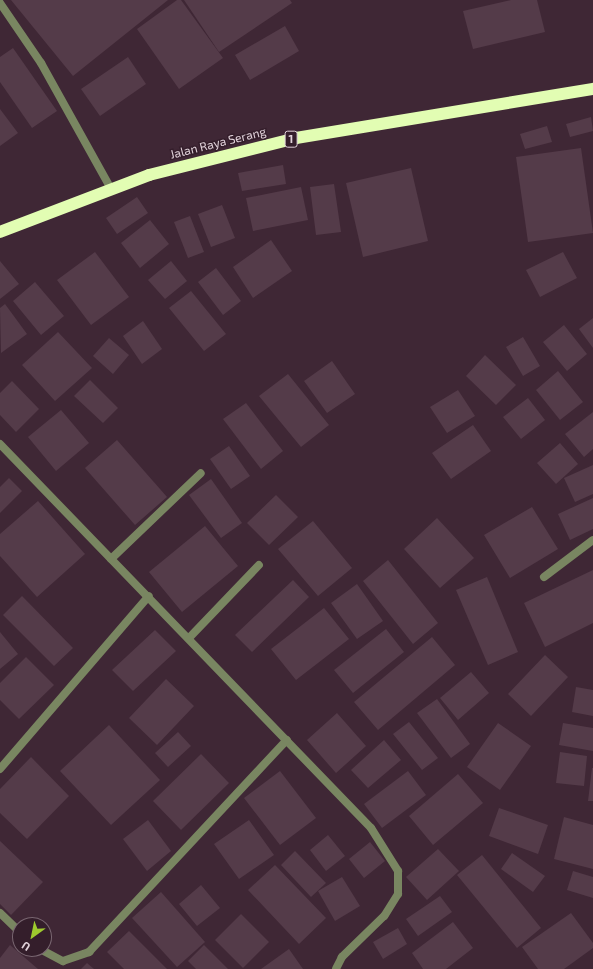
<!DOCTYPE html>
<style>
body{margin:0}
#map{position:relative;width:593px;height:969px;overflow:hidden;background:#3f2735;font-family:"Exo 2",sans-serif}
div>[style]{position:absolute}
.building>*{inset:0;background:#543b49}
.street>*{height:8px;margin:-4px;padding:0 4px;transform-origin:4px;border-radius:4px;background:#798661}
.highway>*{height:12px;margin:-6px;padding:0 6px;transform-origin:6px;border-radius:6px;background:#e2fdb3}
span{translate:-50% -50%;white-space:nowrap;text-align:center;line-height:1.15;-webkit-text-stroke:3px #341e2b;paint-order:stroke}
.shield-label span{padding:1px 3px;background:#341e2b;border:1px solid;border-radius:3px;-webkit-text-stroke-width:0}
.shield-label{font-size:11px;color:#e1d2da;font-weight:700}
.street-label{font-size:12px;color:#e1d2da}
.north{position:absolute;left:12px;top:917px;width:40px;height:40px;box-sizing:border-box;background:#341e2b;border:1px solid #796671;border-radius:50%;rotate:213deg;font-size:11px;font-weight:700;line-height:16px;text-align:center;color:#e1d2da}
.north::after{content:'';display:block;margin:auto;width:14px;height:18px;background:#9eca2e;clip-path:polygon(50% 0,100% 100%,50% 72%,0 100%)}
</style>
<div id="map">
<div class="building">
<div style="clip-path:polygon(11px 0,168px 0,73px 76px)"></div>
<div style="clip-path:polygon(177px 0,181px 0,223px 58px,179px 89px,137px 29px)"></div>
<div style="clip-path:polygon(184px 0,290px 0,292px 3px,219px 52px)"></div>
<div style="clip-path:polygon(511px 0,537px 0,545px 32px,473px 49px,463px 11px)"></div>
<div style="clip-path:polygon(285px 26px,299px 51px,250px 80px,235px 55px)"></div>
<div style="clip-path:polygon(13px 48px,57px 111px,32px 128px,0 82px,0 57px)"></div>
<div style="clip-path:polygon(128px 57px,146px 84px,100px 116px,81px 89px)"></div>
<div style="clip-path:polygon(0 109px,18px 133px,0 146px)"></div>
<div style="clip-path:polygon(591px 117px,593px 131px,570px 137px,566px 124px)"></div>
<div style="clip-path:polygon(547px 126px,552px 142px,525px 149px,520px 134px)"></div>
<div style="clip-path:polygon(581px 148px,593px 233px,528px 242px,516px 157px)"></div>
<div style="clip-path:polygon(283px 165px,286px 184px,242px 191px,238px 173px)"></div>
<div style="clip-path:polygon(411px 168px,428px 241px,363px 257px,346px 183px)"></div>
<div style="clip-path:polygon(334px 184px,341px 232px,316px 235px,310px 187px)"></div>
<div style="clip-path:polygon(301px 187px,308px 220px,253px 231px,246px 198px)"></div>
<div style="clip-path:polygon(137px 197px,148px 213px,117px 234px,106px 218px)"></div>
<div style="clip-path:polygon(222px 205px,235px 238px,211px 247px,198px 214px)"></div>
<div style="clip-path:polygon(190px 216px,204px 252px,188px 258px,174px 222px)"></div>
<div style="clip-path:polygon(150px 220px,169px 244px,140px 268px,121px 243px)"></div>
<div style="clip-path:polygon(271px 240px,292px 271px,253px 298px,233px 267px)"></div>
<div style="clip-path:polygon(95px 252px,129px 297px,91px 325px,57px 280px)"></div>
<div style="clip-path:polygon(563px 252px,577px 278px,540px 297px,526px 270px)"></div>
<div style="clip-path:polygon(0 261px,19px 284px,0 299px)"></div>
<div style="clip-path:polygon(171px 261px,187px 281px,165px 299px,148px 280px)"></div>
<div style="clip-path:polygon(216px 268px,241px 301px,223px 315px,198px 282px)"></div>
<div style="clip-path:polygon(35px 282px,64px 316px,41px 335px,13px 301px)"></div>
<div style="clip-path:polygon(191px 291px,226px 334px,204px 351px,169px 308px)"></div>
<div style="clip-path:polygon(5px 304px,27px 334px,1px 353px,0 308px)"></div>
<div style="clip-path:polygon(593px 318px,593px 348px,579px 329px)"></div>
<div style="clip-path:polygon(143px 321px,162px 349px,142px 364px,123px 336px)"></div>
<div style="clip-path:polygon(564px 325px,587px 354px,567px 371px,543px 342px)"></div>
<div style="clip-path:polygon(58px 332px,92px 368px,55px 401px,22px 365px)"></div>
<div style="clip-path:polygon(523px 337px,540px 366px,523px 376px,506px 347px)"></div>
<div style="clip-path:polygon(109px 338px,129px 355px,113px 374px,93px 356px)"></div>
<div style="clip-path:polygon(485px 355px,516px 385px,496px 405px,466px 376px)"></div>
<div style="clip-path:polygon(332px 361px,355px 394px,327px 413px,304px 381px)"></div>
<div style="clip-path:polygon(558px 371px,583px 402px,560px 420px,536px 390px)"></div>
<div style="clip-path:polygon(288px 374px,329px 425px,301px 447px,259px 396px)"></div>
<div style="clip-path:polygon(90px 380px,118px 408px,103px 423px,74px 396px)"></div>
<div style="clip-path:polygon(12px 381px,39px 409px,16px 432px,0 415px,0 393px)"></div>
<div style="clip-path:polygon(458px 390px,475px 416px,447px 433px,430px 407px)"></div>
<div style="clip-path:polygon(528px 398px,545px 420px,521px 439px,503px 417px)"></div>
<div style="clip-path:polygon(246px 403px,283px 451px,261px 469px,223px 419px)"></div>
<div style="clip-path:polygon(61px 410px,89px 443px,56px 471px,28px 437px)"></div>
<div style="clip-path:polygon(593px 412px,593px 449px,584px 457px,565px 434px)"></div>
<div style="clip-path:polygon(473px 425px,491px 451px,451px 479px,432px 453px)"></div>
<div style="clip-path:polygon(117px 440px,167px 497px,135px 525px,85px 468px)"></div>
<div style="clip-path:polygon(560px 443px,578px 464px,556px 484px,537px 463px)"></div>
<div style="clip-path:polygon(229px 446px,250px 476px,231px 489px,210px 459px)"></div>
<div style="clip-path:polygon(593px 465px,593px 494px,575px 502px,564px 478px)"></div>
<div style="clip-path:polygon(9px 478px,22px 491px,0 513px,0 487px)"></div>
<div style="clip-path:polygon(211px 479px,242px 523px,221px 538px,189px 495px)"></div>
<div style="clip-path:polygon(276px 495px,298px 517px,269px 545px,247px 523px)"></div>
<div style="clip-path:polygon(593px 498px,593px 529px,570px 540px,558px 514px)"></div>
<div style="clip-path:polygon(38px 501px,85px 554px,37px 597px,0 556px,0 534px)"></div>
<div style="clip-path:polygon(532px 507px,558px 549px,510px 578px,484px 535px)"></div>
<div style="clip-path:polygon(437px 518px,474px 558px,440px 588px,404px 549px)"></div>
<div style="clip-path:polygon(313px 521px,352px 568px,318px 596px,278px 549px)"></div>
<div style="clip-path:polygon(205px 526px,238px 566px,182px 612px,149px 572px)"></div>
<div style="clip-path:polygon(388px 560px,438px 623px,413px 644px,363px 581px)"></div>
<div style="clip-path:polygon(593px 570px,593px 623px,545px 647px,524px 603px)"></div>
<div style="clip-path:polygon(487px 577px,518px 652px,488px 665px,456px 590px)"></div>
<div style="clip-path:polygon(293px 580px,309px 597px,252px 652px,235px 635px)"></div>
<div style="clip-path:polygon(357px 584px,383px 621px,357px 639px,331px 603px)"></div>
<div style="clip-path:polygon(22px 596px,73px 648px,54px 666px,3px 615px)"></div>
<div style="clip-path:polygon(324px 608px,349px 639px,296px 680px,271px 649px)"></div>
<div style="clip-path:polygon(386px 629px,404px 652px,353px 693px,334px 670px)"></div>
<div style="clip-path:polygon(155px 630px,176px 651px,133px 691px,112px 670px)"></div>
<div style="clip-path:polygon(0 632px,18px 654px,0 669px)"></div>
<div style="clip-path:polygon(432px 637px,455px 665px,378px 730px,354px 702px)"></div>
<div style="clip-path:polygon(545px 655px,568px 677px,531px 716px,508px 694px)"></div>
<div style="clip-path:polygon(26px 657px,54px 685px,19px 719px,0 700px,0 683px)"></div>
<div style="clip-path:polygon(471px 672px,489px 693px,458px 720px,440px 698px)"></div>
<div style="clip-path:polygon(166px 679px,194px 706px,157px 745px,129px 718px)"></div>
<div style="clip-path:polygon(576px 687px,593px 690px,593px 716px,572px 712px)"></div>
<div style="clip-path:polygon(437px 699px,470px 744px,451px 758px,417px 713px)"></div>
<div style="clip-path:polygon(337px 713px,366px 746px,336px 773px,307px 740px)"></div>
<div style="clip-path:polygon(409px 722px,438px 758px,422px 770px,393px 734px)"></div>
<div style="clip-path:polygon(498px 723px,531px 746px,500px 790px,467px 767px)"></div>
<div style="clip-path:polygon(563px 723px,593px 728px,593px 751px,559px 745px)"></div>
<div style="clip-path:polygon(109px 725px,160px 780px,111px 825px,60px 771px)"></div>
<div style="clip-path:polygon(178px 732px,191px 746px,168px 767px,155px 753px)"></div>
<div style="clip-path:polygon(384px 740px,401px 760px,368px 788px,351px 770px)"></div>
<div style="clip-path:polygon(560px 752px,587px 756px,584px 786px,556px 783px)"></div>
<div style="clip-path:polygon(201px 754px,229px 783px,181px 830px,153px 801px)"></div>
<div style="clip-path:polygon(31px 757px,69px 796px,27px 839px,0 813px,0 789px)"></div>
<div style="clip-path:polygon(592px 768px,593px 768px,593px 801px,588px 801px)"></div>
<div style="clip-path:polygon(280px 771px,316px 818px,280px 845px,244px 798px)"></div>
<div style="clip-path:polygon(408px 771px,426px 795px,382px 828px,364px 804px)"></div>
<div style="clip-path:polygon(458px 774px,483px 803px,433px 845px,409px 816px)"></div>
<div style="clip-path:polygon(499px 808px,548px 825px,538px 854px,489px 836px)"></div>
<div style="clip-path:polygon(564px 817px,593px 825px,593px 869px,554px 859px)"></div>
<div style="clip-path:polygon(148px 820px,171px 851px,147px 871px,123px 839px)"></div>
<div style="clip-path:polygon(249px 820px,274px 855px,239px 879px,214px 844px)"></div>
<div style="clip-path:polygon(328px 835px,345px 856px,326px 871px,310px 850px)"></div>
<div style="clip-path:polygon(0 841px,43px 882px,11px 915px,0 904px)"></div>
<div style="clip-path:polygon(370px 842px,385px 861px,364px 878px,349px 859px)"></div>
<div style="clip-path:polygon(438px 849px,459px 871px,427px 900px,406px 877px)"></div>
<div style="clip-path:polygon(295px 851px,326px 883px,311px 897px,281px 865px)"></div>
<div style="clip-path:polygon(512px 853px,545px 876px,533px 892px,501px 869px)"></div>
<div style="clip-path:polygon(482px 855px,541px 928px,517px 948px,457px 875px)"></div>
<div style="clip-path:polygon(275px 865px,326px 918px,299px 944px,248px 890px)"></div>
<div style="clip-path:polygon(573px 871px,593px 877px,593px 898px,567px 890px)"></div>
<div style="clip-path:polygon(342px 877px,360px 906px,335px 921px,318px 891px)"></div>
<div style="clip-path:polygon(201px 885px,220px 908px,197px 926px,179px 904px)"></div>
<div style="clip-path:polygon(161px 892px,205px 942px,177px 967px,132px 918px)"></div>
<div style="clip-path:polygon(440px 896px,452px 912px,418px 936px,406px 919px)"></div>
<div style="clip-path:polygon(571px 913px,593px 943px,593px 948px,564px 969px,538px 969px,522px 947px)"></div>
<div style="clip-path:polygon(241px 914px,269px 942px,243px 968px,215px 940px)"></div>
<div style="clip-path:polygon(453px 922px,473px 948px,446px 969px,423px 969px,412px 953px)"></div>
<div style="clip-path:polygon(398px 928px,407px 944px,383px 959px,373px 942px)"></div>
<div style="clip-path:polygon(129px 931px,167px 969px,124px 969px,107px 952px)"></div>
<div style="clip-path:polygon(10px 945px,38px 969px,0 969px,0 958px)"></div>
<div style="clip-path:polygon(204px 945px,228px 969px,196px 969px,188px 961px)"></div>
<div style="clip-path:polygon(289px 949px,303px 969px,261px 969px)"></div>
<div style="clip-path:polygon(87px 963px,94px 969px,81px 969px)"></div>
</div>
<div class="street">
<div style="left:0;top:3px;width:73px;rotate:55.7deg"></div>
<div style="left:41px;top:63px;width:144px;rotate:60.9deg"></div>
<div style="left:0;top:444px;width:534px;rotate:45.99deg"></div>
<div style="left:371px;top:828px;width:51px;rotate:57.9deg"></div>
<div style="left:398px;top:871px;width:23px;rotate:90deg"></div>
<div style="left:398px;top:894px;width:26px;rotate:122deg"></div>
<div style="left:384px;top:916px;width:59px;rotate:135.7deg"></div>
<div style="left:342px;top:957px;width:13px;rotate:117deg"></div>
<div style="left:111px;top:559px;width:124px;rotate:-43.7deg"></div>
<div style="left:544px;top:577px;width:61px;rotate:-37.1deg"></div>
<div style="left:189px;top:638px;width:101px;rotate:-46.2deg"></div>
<div style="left:0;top:769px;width:228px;rotate:-49.3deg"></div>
<div style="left:0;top:913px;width:28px;rotate:44deg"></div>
<div style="left:40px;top:949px;width:26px;rotate:28deg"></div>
<div style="left:63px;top:961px;width:28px;rotate:-19deg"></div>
<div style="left:89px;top:952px;width:290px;rotate:-47deg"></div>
</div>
<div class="highway">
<div style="left:0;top:232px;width:160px;rotate:-20.9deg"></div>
<div style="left:149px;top:175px;width:152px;rotate:-14.1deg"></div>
<div style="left:296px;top:138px;width:301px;rotate:-9.4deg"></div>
</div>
<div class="shield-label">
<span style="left:291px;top:139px">1</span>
</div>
<div class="street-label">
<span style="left:218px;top:143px;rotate:-14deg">Jalan Raya Serang</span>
</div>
<div class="north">U</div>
</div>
